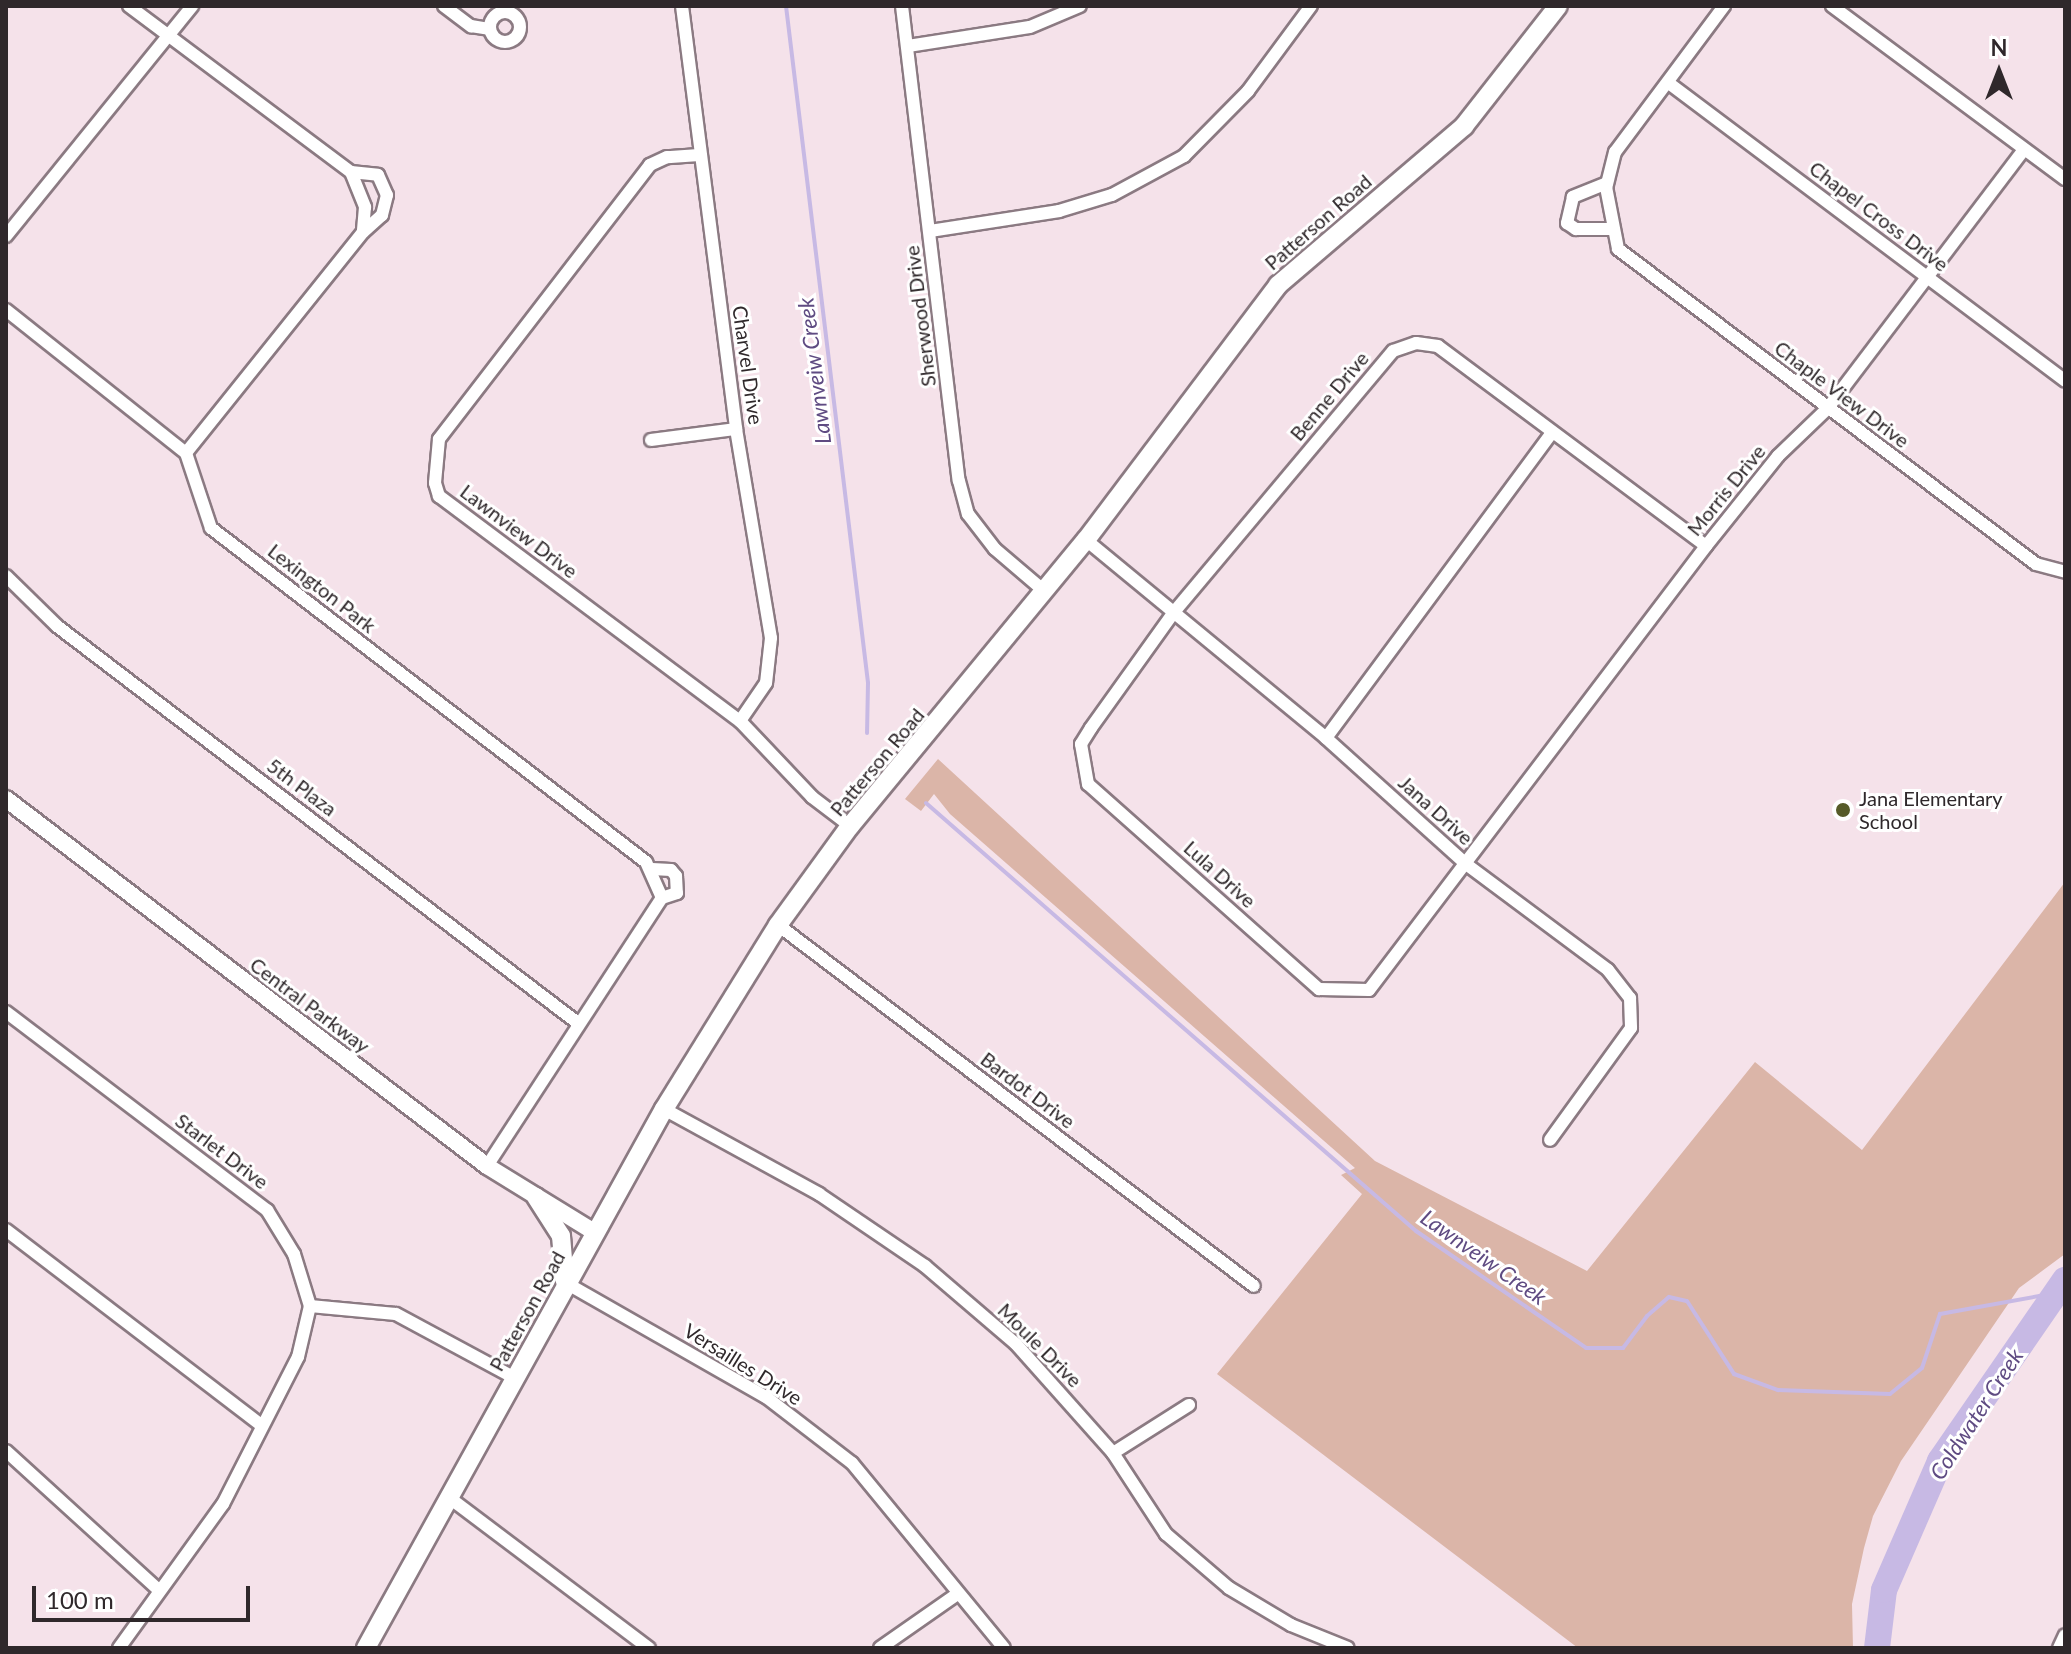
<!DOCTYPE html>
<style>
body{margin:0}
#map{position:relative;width:2071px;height:1654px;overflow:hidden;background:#f5e2ea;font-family:Lato,sans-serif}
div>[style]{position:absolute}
.green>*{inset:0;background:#dbb5a8}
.stream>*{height:4px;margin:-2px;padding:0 2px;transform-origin:2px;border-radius:2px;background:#c7b9e4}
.river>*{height:26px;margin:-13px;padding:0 13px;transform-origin:13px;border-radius:13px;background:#c7b9e4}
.roads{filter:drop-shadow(2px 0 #8b7a82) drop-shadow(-2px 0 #8b7a82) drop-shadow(0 2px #8b7a82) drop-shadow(0 -2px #8b7a82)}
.minor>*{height:12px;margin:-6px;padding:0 6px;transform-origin:6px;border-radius:6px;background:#fff}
.minor>.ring{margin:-6px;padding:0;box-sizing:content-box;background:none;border:12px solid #fff;border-radius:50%}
.tertiary>*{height:16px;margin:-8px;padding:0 8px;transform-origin:8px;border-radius:8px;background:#fff}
.secondary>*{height:18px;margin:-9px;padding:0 9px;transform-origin:9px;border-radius:9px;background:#fff}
.dots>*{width:22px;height:22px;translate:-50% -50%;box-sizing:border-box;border:4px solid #fff;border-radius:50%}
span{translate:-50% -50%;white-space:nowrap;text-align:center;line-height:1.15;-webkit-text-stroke:6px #fff;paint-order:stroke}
.street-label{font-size:20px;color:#2f282b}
.poi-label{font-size:20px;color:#2f282b}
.left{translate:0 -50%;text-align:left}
.water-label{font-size:22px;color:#5f4b82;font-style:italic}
.frame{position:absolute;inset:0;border:8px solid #2f282b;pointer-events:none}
.north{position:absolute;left:1959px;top:32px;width:80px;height:80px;-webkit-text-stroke:6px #fff;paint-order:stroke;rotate:0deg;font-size:22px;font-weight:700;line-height:32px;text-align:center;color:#2f282b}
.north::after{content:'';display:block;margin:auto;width:28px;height:36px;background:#2f282b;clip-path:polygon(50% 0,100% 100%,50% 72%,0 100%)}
.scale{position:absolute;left:32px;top:1586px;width:218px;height:36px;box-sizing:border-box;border:4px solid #2f282b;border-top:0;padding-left:10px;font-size:24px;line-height:28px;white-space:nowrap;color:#2f282b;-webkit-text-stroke:6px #fff;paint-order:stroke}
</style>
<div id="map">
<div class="green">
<div style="clip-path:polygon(938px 759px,1375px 1161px,1587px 1271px,1755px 1062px,1862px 1150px,2065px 882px,2065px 1254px,2019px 1288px,1901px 1461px,1873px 1516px,1864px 1548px,1852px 1604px,1853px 1648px,1578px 1648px,1217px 1374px,1362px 1194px,1341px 1175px,1355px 1168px,950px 814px,934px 794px,921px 811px,905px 799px)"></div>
</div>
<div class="stream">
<div style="left:786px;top:6px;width:682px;rotate:83.09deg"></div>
<div style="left:868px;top:683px;width:50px;rotate:91.1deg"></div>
<div style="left:926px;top:803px;width:651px;rotate:41.14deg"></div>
<div style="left:1416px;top:1231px;width:206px;rotate:34.5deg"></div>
<div style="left:1586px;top:1348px;width:37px"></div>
<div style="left:1623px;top:1348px;width:40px;rotate:-53deg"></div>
<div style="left:1647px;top:1316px;width:29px;rotate:-41deg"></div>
<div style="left:1669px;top:1297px;width:18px;rotate:13deg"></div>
<div style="left:1687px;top:1301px;width:87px;rotate:57.2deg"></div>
<div style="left:1734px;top:1374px;width:47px;rotate:20deg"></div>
<div style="left:1778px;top:1390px;width:112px;rotate:2deg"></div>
<div style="left:1890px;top:1394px;width:41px;rotate:-39.1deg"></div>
<div style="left:1922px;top:1368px;width:57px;rotate:-71.6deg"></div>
<div style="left:1940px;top:1314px;width:118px;rotate:-10.3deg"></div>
</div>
<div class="river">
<div style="left:1877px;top:1648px;width:58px;rotate:-83.1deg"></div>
<div style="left:1884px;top:1590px;width:141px;rotate:-66.5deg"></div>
<div style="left:1940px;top:1461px;width:220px;rotate:-55.4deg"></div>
</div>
<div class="roads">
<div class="minor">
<div style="left:129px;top:6px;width:277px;rotate:36.8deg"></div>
<div style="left:351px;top:172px;width:38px;rotate:68deg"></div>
<div style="left:365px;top:207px;width:25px;rotate:95deg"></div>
<div style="left:363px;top:232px;width:283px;rotate:128.7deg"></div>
<div style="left:444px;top:6px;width:34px;rotate:37deg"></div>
<div style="left:471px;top:26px;width:18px;rotate:9deg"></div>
<div style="left:682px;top:6px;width:426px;rotate:82.7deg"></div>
<div style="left:736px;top:429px;width:212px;rotate:80.5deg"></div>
<div style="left:771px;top:638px;width:45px;rotate:96.3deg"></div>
<div style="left:766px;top:683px;width:46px;rotate:124.4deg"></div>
<div style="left:902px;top:6px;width:478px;rotate:83.2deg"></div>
<div style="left:959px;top:481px;width:34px;rotate:75deg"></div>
<div style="left:968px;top:514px;width:44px;rotate:52.4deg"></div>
<div style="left:995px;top:549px;width:63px;rotate:40.5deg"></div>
<div style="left:1724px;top:6px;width:182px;rotate:126.7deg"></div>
<div style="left:1615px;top:152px;width:36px;rotate:104deg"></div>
<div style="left:1606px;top:187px;width:63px;rotate:79deg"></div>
<div style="left:1618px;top:249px;width:523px;rotate:37deg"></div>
<div style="left:2036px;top:564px;width:30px;rotate:15deg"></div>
<div style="left:1832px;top:6px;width:290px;rotate:36.6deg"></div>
<div class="ring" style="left:490px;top:12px;width:18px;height:18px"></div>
<div style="left:908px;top:46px;width:123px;rotate:-8.9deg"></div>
<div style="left:1030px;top:27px;width:54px;rotate:-22.8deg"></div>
<div style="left:1670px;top:84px;width:494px;rotate:36.9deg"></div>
<div style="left:699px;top:155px;width:32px;rotate:176deg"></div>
<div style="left:667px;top:157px;width:19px;rotate:155deg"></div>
<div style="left:650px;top:165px;width:346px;rotate:127.6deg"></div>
<div style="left:439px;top:439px;width:44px;rotate:95.2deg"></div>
<div style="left:435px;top:483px;width:14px;rotate:73deg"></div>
<div style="left:439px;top:496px;width:376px;rotate:36.8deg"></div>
<div style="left:740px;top:721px;width:105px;rotate:46.5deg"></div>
<div style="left:812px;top:797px;width:48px;rotate:37.3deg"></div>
<div style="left:351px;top:172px;width:27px;rotate:6deg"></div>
<div style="left:378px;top:175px;width:22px;rotate:66deg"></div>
<div style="left:387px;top:195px;width:21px;rotate:104deg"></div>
<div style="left:382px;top:215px;width:25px;rotate:138deg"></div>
<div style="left:1607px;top:183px;width:37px;rotate:158deg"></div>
<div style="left:1573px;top:197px;width:27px;rotate:103deg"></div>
<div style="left:1567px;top:223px;width:11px;rotate:34deg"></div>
<div style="left:1576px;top:229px;width:34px"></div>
<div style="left:930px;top:231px;width:131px;rotate:-8.8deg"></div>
<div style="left:1059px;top:211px;width:55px;rotate:-16.8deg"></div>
<div style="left:1112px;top:195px;width:82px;rotate:-28.4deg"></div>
<div style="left:1184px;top:156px;width:91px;rotate:-45.4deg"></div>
<div style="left:1248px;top:91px;width:106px;rotate:-53.5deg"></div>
<div style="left:6px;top:236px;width:296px;rotate:-51deg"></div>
<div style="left:6px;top:310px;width:230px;rotate:38.5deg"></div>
<div style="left:186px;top:453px;width:79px;rotate:71.6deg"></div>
<div style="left:211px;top:528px;width:548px;rotate:37.52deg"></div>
<div style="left:646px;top:862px;width:39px;rotate:66deg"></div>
<div style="left:651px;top:440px;width:86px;rotate:-7.4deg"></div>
<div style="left:1086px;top:540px;width:311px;rotate:39.5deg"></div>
<div style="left:1326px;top:738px;width:188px;rotate:42deg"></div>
<div style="left:1466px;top:864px;width:177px;rotate:36.7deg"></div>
<div style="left:1608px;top:970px;width:36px;rotate:52deg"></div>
<div style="left:1630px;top:998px;width:30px;rotate:88deg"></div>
<div style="left:1631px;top:1028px;width:138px;rotate:125.9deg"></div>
<div style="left:1706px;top:546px;width:334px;rotate:-143.3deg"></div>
<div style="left:1438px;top:346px;width:22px;rotate:-172deg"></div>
<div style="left:1416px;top:343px;width:24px;rotate:161deg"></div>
<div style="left:1393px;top:351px;width:341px;rotate:130deg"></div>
<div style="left:1174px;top:612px;width:143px;rotate:125.6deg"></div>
<div style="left:1091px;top:728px;width:19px;rotate:122deg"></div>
<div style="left:1081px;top:744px;width:41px;rotate:80.1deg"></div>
<div style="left:1088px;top:784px;width:309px;rotate:41.6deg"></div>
<div style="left:1319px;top:989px;width:50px;rotate:1.1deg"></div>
<div style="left:1369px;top:990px;width:557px;rotate:-52.8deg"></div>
<div style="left:1706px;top:546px;width:115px;rotate:-51.3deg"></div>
<div style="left:1778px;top:456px;width:68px;rotate:-43.8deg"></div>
<div style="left:1827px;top:409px;width:326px;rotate:-52.8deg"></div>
<div style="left:6px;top:576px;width:71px;rotate:44.4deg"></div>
<div style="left:57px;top:626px;width:656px;rotate:37.32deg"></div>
<div style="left:1326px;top:738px;width:380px;rotate:-53.5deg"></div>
<div style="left:652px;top:869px;width:19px;rotate:3deg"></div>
<div style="left:671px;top:870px;width:8px;rotate:50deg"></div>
<div style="left:676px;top:876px;width:17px;rotate:87deg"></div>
<div style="left:677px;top:893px;width:16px;rotate:162deg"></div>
<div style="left:778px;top:925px;width:597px;rotate:37.18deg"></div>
<div style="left:6px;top:1012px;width:328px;rotate:37.2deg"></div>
<div style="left:267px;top:1210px;width:52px;rotate:58.5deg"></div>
<div style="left:294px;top:1254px;width:54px;rotate:72.9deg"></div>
<div style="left:310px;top:1306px;width:86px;rotate:5.3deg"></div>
<div style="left:396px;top:1314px;width:135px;rotate:28.3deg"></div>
<div style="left:664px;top:1109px;width:177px;rotate:28.7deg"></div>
<div style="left:819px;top:1194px;width:128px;rotate:34.2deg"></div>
<div style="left:925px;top:1266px;width:120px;rotate:40.6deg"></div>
<div style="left:1016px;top:1344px;width:146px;rotate:48.3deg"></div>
<div style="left:1113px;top:1453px;width:97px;rotate:56.8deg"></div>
<div style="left:1166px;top:1534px;width:83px;rotate:40.6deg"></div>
<div style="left:1229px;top:1588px;width:72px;rotate:30.8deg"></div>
<div style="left:1291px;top:1625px;width:61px;rotate:22deg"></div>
<div style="left:487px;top:1166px;width:320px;rotate:-56.9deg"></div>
<div style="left:6px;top:1230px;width:321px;rotate:37.4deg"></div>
<div style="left:566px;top:1283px;width:230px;rotate:29.7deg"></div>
<div style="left:766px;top:1397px;width:108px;rotate:37.5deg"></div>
<div style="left:852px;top:1463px;width:239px;rotate:50.6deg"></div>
<div style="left:6px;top:1451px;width:207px;rotate:42.3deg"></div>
<div style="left:1113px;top:1453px;width:90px;rotate:-32.3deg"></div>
<div style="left:451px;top:1499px;width:248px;rotate:37deg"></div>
<div style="left:119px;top:1648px;width:178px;rotate:-54.2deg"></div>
<div style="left:223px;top:1504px;width:165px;rotate:-63deg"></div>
<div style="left:298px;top:1357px;width:52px;rotate:-76.8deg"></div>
<div style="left:880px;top:1648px;width:93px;rotate:-34.9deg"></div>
<div style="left:2059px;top:1648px;width:14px;rotate:-65deg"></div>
</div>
<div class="tertiary">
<div style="left:6px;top:799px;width:605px;rotate:37.34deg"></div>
<div style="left:487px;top:1166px;width:128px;rotate:31.6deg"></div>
</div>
<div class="secondary">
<div style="left:536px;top:1197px;width:46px;rotate:57.3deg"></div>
<div style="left:561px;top:1236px;width:46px;rotate:85deg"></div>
<div style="left:366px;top:1648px;width:616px;rotate:-61.06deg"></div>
<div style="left:664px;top:1109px;width:216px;rotate:-58.2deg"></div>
<div style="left:778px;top:925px;width:122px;rotate:-54deg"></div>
<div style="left:850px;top:826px;width:371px;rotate:-50.5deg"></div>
<div style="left:1086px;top:540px;width:319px;rotate:-53deg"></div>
<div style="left:1278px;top:285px;width:245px;rotate:-40.5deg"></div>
<div style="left:1464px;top:126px;width:152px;rotate:-51.9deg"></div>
</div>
</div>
<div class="dots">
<div style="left:1843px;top:810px;background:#565a28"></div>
</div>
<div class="street-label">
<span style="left:1879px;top:216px;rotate:37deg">Chapel Cross Drive</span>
<span style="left:1318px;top:222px;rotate:-41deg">Patterson Road</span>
<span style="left:920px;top:316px;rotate:-97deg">Sherwood Drive</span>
<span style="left:748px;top:365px;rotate:82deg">Charvel Drive</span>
<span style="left:1842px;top:394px;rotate:37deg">Chaple View Drive</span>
<span style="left:1329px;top:396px;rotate:-50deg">Benne Drive</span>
<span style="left:1726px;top:490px;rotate:-51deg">Morris Drive</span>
<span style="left:519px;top:531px;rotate:37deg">Lawnview Drive</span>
<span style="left:322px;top:588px;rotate:38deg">Lexington Park</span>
<span style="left:877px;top:762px;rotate:-50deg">Patterson Road</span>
<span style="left:302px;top:787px;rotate:37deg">5th Plaza</span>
<span style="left:1436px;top:810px;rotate:42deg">Jana Drive</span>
<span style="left:1220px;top:874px;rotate:42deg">Lula Drive</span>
<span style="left:310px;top:1005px;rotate:37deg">Central Parkway</span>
<span style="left:1028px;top:1090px;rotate:37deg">Bardot Drive</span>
<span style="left:222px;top:1151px;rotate:37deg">Starlet Drive</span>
<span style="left:527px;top:1311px;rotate:-61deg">Patterson Road</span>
<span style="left:1040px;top:1345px;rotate:45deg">Moule Drive</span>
<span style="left:743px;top:1364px;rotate:32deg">Versailles Drive</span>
</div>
<div class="poi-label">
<span class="left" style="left:1859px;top:810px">Jana Elementary<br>School</span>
</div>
<div class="water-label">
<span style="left:814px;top:371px;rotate:-97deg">Lawnveiw Creek</span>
<span style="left:1484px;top:1257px;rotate:35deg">Lawnveiw Creek</span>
<span style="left:1976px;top:1414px;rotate:-57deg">Coldwater Creek</span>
</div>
<div class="frame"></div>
<div class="north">N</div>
<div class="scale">100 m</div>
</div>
